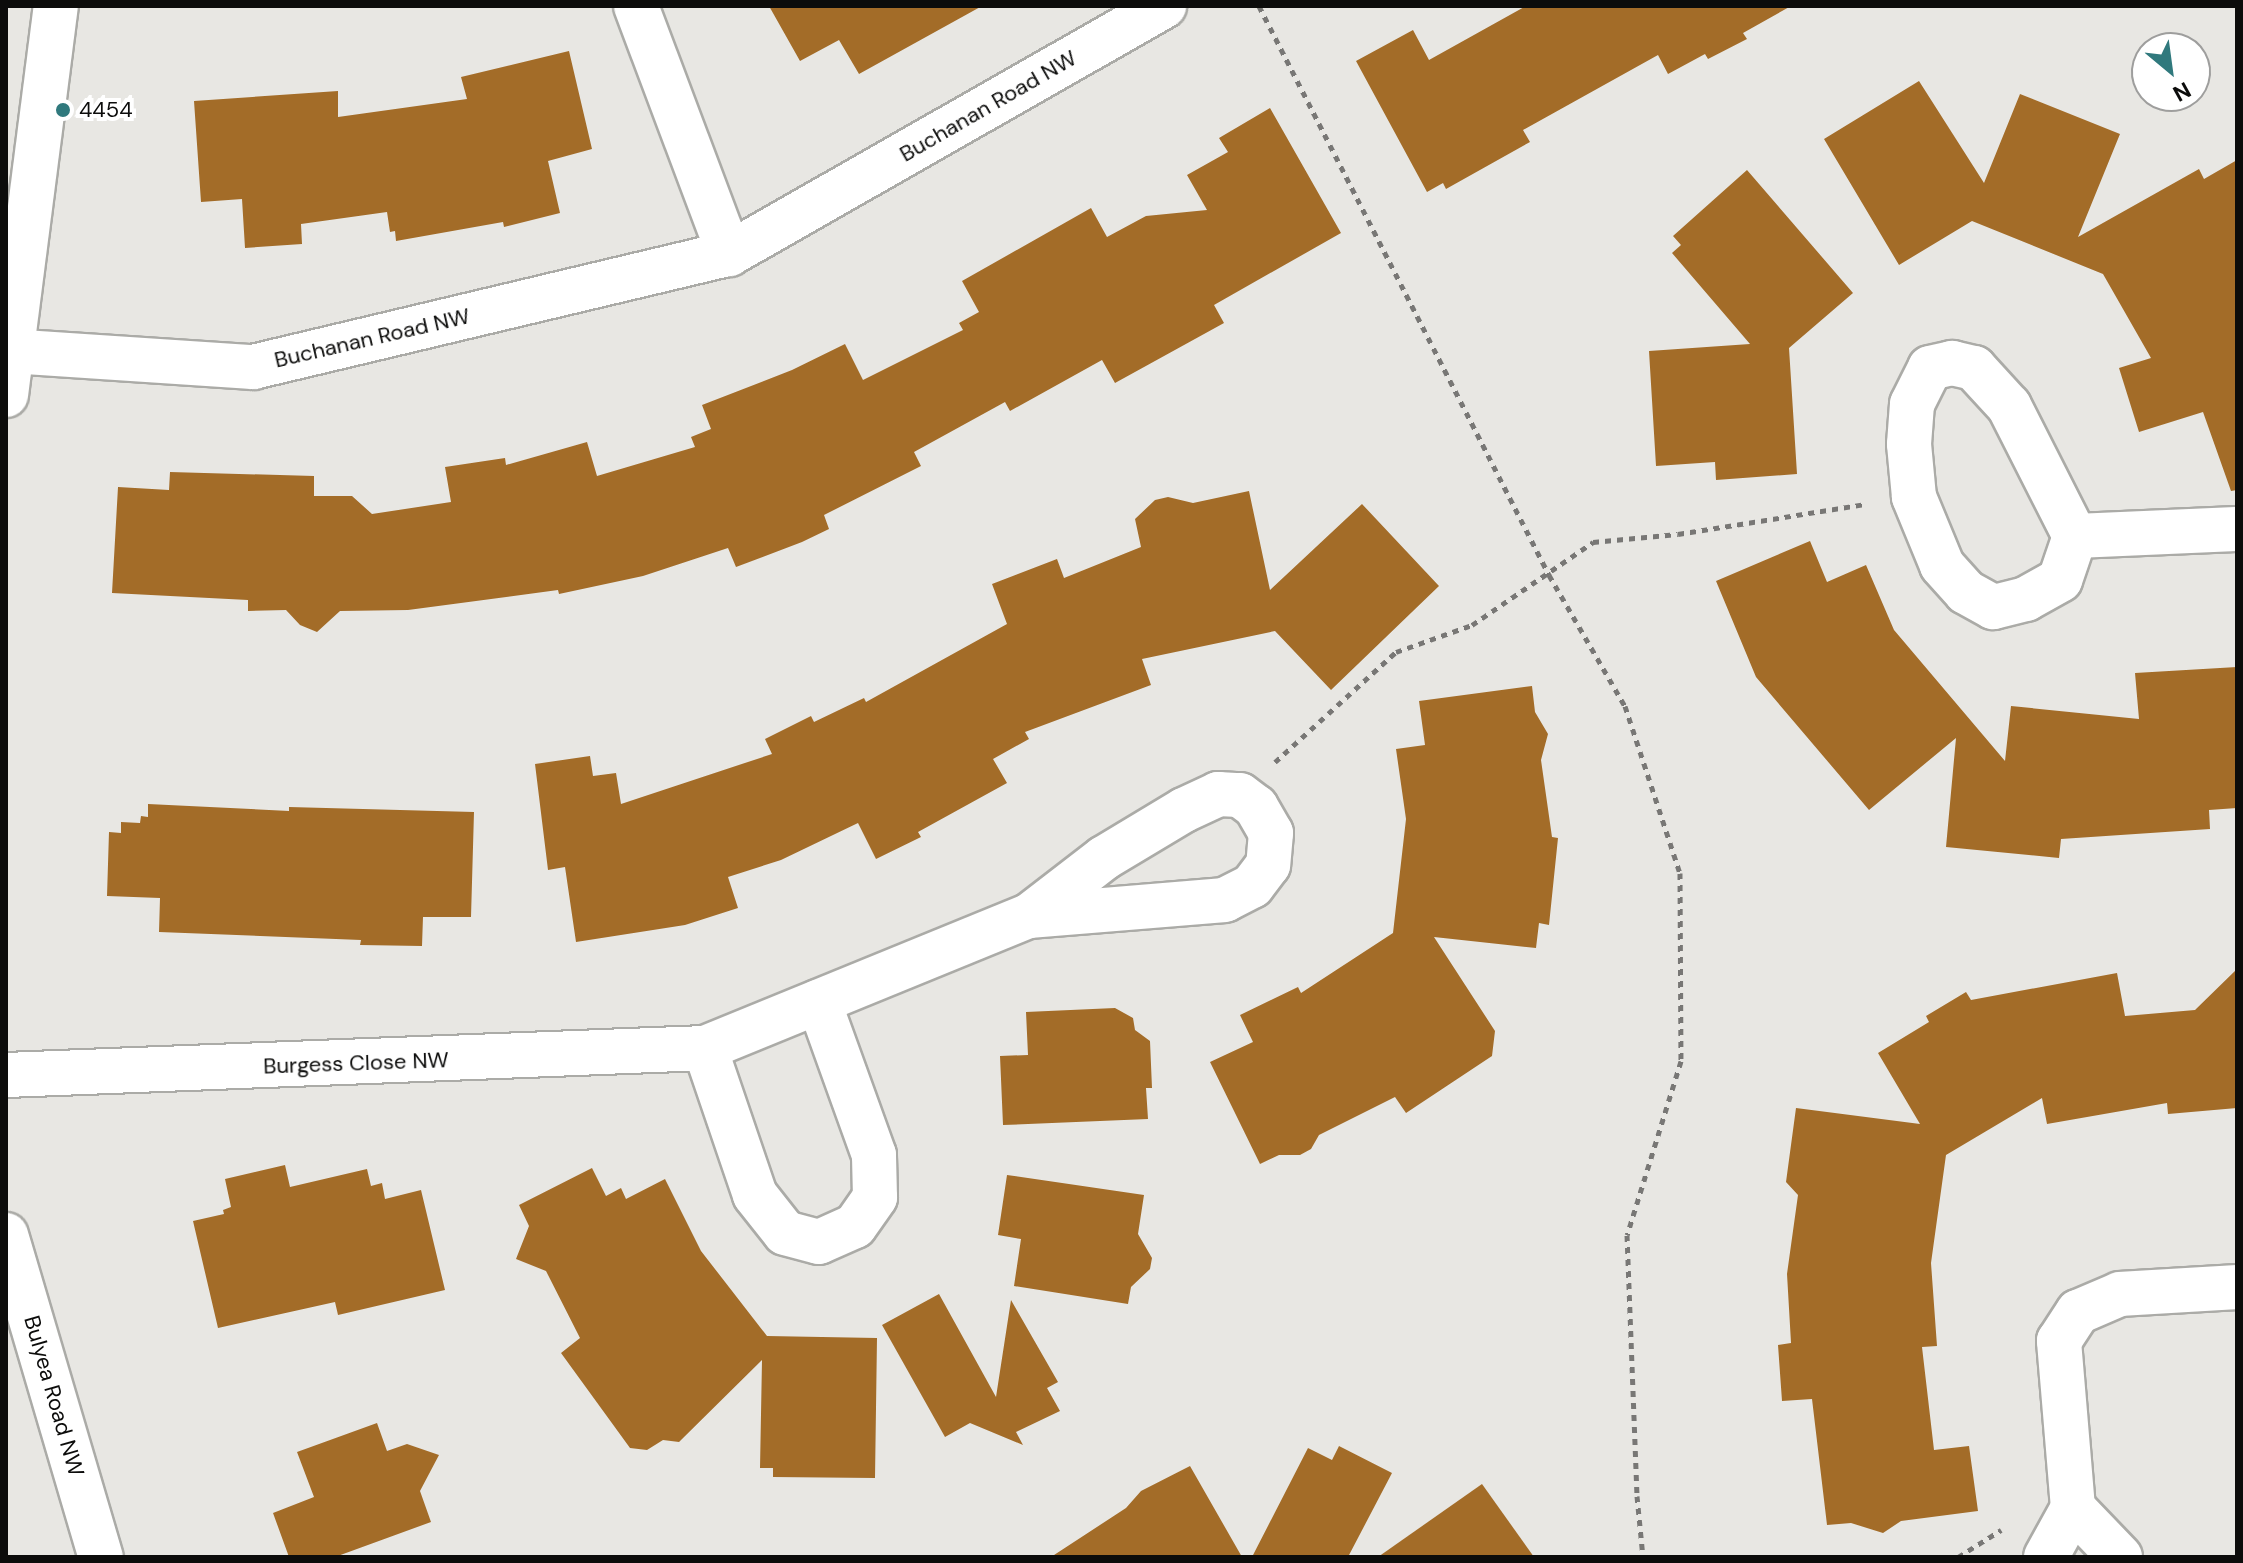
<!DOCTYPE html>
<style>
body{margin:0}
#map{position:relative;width:2243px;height:1563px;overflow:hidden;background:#e8e7e3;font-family:"DM Sans",sans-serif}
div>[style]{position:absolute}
.building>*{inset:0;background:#a36c28}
.path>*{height:5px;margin-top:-2.5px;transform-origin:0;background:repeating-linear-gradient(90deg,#787775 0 6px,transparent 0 12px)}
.roads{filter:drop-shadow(2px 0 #ababa7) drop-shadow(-2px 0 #ababa7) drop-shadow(0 2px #ababa7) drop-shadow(0 -2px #ababa7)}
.street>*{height:44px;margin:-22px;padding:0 22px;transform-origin:22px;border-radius:22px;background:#fff}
.secondary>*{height:44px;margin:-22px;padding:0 22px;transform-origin:22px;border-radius:22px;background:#fff}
.dots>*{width:22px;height:22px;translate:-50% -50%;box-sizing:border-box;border:4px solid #fff;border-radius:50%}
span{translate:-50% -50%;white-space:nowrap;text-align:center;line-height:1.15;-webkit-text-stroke:8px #fff;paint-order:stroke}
.street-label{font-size:22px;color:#0c0c0b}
.poi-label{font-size:22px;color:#0c0c0b}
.left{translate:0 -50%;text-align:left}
.frame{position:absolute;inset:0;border:8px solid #0c0c0b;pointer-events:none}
.north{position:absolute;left:2131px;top:32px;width:80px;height:80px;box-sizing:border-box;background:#fff;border:2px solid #9e9e9d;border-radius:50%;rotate:151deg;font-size:22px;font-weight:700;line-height:32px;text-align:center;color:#0c0c0b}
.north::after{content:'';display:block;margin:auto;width:28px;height:36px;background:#30797d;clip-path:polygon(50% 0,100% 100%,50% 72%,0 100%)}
</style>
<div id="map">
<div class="building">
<div style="clip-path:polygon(769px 6px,982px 6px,859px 74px,839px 40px,800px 61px)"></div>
<div style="clip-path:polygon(1526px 6px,1791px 6px,1743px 33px,1747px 39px,1708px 59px,1705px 54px,1668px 74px,1658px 55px,1523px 130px,1530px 142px,1446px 189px,1443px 183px,1427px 192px,1356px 61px,1413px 30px,1429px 60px)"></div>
<div style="clip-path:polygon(569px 51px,592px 149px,548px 161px,560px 213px,504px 227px,503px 222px,396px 241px,395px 231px,390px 232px,387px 212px,301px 224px,302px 244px,245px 248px,242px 199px,201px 202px,194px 101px,338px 91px,338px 117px,467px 99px,461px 77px)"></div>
<div style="clip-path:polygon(1919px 81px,1984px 183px,2020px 94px,2120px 134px,2078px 237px,2199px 169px,2204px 179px,2237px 160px,2237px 490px,2231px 491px,2203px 412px,2139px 432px,2119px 368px,2151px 358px,2103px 274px,1972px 221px,1899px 265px,1824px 139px)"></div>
<div style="clip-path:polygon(1270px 108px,1341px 233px,1214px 305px,1224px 323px,1115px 383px,1102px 360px,1010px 411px,1005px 402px,914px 452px,921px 466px,824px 515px,829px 529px,802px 542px,736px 567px,728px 548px,643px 576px,559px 594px,558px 590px,408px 610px,340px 611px,317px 632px,300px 625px,286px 610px,248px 611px,248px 600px,112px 593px,118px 487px,169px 490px,170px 472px,314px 476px,314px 496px,352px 496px,372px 514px,451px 502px,445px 467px,505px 458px,506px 465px,587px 442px,597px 476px,695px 447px,691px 437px,711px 429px,702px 405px,792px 370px,845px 344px,863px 380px,963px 330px,959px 323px,979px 312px,962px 281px,1091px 208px,1107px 237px,1146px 216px,1207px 210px,1187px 175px,1228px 152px,1219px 138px)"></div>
<div style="clip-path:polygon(1747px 170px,1853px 293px,1789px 348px,1797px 474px,1716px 480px,1715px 462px,1656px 466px,1649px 351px,1750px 344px,1672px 253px,1681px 245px,1673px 236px)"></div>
<div style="clip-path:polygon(1249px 491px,1270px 590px,1362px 504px,1439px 586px,1331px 690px,1275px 631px,1142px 659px,1151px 685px,1025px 732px,1029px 739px,993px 759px,1007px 783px,918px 832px,921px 837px,876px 859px,858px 823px,781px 860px,728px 877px,738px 908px,685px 925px,576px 942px,565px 867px,548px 870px,535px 764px,590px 756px,593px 776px,616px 773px,621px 804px,772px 754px,765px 739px,811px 716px,814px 722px,864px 698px,866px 702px,1007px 624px,992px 584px,1057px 559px,1064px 578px,1141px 547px,1135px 519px,1155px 500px,1168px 497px,1193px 503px)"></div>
<div style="clip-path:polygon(1810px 541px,1827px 582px,1866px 565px,1894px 630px,2005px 761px,2011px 706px,2139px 719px,2135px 673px,2237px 667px,2237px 808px,2209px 810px,2210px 829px,2061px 839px,2059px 858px,1946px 847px,1956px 738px,1869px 810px,1756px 677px,1716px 581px)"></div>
<div style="clip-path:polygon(1532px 686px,1535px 712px,1548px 734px,1541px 760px,1552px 837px,1558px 838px,1549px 925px,1539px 923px,1536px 948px,1434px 937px,1495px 1031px,1492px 1056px,1406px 1113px,1395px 1097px,1319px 1135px,1311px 1149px,1300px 1155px,1279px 1155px,1260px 1164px,1210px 1062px,1253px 1042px,1240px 1015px,1298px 987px,1301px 993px,1393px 933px,1406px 819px,1396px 749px,1425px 745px,1419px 701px)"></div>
<div style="clip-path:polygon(148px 804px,289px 811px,289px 807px,474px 812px,471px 917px,423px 917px,422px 946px,360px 945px,361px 940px,159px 932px,160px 898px,107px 896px,109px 832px,121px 833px,121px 822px,140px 823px,141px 816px,148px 817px)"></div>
<div style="clip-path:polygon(2237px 969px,2237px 1108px,2168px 1114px,2167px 1103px,2047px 1124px,2042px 1098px,1946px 1155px,1931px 1263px,1937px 1346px,1922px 1347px,1934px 1450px,1969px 1446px,1978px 1511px,1901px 1521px,1883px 1533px,1851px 1523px,1827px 1525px,1812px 1399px,1782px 1401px,1778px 1345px,1791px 1343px,1787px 1274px,1798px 1195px,1786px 1182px,1796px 1108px,1920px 1124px,1878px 1053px,1929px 1022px,1926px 1016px,1966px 992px,1971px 1000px,2117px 973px,2125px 1016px,2195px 1010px)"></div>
<div style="clip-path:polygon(1115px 1008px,1133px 1018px,1135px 1030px,1150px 1041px,1152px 1088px,1146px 1088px,1148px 1119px,1003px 1125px,1000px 1056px,1028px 1055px,1026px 1012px)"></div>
<div style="clip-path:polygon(285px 1165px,290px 1187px,367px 1169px,371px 1186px,382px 1183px,385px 1199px,421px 1190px,445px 1290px,338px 1315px,335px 1302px,218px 1328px,193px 1221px,224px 1214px,223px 1210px,231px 1207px,225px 1179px)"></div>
<div style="clip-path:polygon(592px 1168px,606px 1196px,621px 1188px,626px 1199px,665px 1179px,701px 1251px,767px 1336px,877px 1338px,875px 1478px,773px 1477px,773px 1468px,760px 1468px,762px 1360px,679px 1442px,663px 1440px,647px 1450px,630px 1448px,561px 1353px,580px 1338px,546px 1271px,516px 1259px,529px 1226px,519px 1205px)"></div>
<div style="clip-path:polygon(1007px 1175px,1144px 1195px,1138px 1234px,1152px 1258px,1150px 1269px,1131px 1287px,1128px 1304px,1014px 1286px,1021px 1239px,998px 1235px)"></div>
<div style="clip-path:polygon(939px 1294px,996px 1397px,1011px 1300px,1058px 1382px,1047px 1388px,1060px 1411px,1016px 1432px,1023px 1445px,970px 1423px,945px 1437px,882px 1325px)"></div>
<div style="clip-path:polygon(377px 1423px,387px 1451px,407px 1444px,439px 1455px,420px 1491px,431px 1522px,335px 1557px,289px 1557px,273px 1513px,314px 1497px,297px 1452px)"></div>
<div style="clip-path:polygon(1339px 1446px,1392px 1473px,1348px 1557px,1252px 1557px,1308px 1448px,1332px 1460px)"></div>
<div style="clip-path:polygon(1190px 1466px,1242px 1557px,1051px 1557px,1126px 1508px,1141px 1491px)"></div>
<div style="clip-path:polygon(1482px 1484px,1534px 1557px,1378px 1557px)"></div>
</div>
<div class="path">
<div style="left:1259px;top:6px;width:639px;rotate:62.99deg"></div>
<div style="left:1549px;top:575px;width:151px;rotate:59.9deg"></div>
<div style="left:1625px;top:706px;width:176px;rotate:71.8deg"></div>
<div style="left:1680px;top:873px;width:188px;rotate:89.7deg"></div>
<div style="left:1681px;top:1061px;width:182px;rotate:107.2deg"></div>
<div style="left:1627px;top:1235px;width:261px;rotate:87.8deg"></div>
<div style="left:1637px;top:1496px;width:61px;rotate:84.4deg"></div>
<div style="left:1275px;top:762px;width:164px;rotate:-42.3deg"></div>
<div style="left:1396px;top:652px;width:81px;rotate:-19.6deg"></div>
<div style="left:1472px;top:625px;width:147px;rotate:-34.4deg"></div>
<div style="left:1593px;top:542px;width:85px;rotate:-5.4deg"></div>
<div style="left:1678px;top:534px;width:189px;rotate:-9.1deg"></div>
<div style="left:1958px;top:1557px;width:51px;rotate:-32.1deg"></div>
</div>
<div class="roads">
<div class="street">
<div style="left:636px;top:6px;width:265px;rotate:69.4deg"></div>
<div style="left:10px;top:351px;width:244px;rotate:3.8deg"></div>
<div style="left:253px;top:367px;width:489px;rotate:-13.4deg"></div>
<div style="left:729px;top:254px;width:501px;rotate:-29.69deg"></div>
<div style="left:1952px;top:363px;width:23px;rotate:13deg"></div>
<div style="left:1974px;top:368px;width:52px;rotate:47.4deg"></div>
<div style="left:2009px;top:406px;width:146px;rotate:63.1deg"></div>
<div style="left:2075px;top:536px;width:46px;rotate:108.8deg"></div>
<div style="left:2060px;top:580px;width:39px;rotate:151deg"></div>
<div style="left:2026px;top:599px;width:34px;rotate:166deg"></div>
<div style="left:1993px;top:607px;width:31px;rotate:-151deg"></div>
<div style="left:1966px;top:592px;width:36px;rotate:-132deg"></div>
<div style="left:1942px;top:565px;width:74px;rotate:-112.4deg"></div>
<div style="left:1914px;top:497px;width:53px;rotate:-95.4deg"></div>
<div style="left:1909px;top:444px;width:40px;rotate:-85.7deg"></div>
<div style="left:1912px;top:404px;width:40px;rotate:-63.4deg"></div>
<div style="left:1930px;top:368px;width:23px;rotate:-13deg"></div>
<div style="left:2075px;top:536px;width:162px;rotate:-2.5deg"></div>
<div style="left:705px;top:1048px;width:155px;rotate:71.2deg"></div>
<div style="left:755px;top:1195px;width:48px;rotate:51.7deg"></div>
<div style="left:785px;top:1233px;width:35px;rotate:15deg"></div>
<div style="left:819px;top:1242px;width:39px;rotate:-24deg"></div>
<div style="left:855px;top:1226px;width:35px;rotate:-55deg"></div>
<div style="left:875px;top:1197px;width:42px;rotate:-91.4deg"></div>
<div style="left:874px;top:1155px;width:163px;rotate:-109.8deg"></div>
<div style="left:6px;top:1075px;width:700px;rotate:-2.21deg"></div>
<div style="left:705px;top:1048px;width:350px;rotate:-22.2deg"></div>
<div style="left:1029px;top:916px;width:95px;rotate:-37.7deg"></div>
<div style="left:1104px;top:858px;width:93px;rotate:-31deg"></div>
<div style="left:1184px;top:810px;width:38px;rotate:-25deg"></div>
<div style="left:1218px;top:794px;width:22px;rotate:3deg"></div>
<div style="left:1240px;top:795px;width:20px;rotate:37deg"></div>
<div style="left:1256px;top:807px;width:30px;rotate:60deg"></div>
<div style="left:1271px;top:833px;width:32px;rotate:95deg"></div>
<div style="left:1268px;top:865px;width:26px;rotate:127deg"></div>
<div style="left:1252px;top:886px;width:30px;rotate:153deg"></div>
<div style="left:1225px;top:900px;width:197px;rotate:175.3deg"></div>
<div style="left:2073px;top:1508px;width:68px;rotate:46.2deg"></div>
<div style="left:2046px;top:1557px;width:56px;rotate:-61.1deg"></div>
<div style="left:2073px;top:1508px;width:168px;rotate:-94.8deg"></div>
<div style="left:2059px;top:1341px;width:35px;rotate:-57deg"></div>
<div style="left:2078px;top:1312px;width:46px;rotate:-23.2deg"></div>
<div style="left:2120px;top:1294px;width:117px;rotate:-3.4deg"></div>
</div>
<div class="secondary">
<div style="left:6px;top:395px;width:392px;rotate:-82.7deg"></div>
<div style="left:6px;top:1235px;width:336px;rotate:73.6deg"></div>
</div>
</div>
<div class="dots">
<div style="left:63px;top:110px;background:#30797d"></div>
</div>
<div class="street-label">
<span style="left:988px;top:106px;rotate:-30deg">Buchanan Road NW</span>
<span style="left:372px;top:338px;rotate:-13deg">Buchanan Road NW</span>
<span style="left:356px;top:1063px;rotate:-2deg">Burgess Close NW</span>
<span style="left:54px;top:1396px;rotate:74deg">Bulyea Road NW</span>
</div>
<div class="poi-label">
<span class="left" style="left:79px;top:110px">4454</span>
</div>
<div class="frame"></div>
<div class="north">N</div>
</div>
